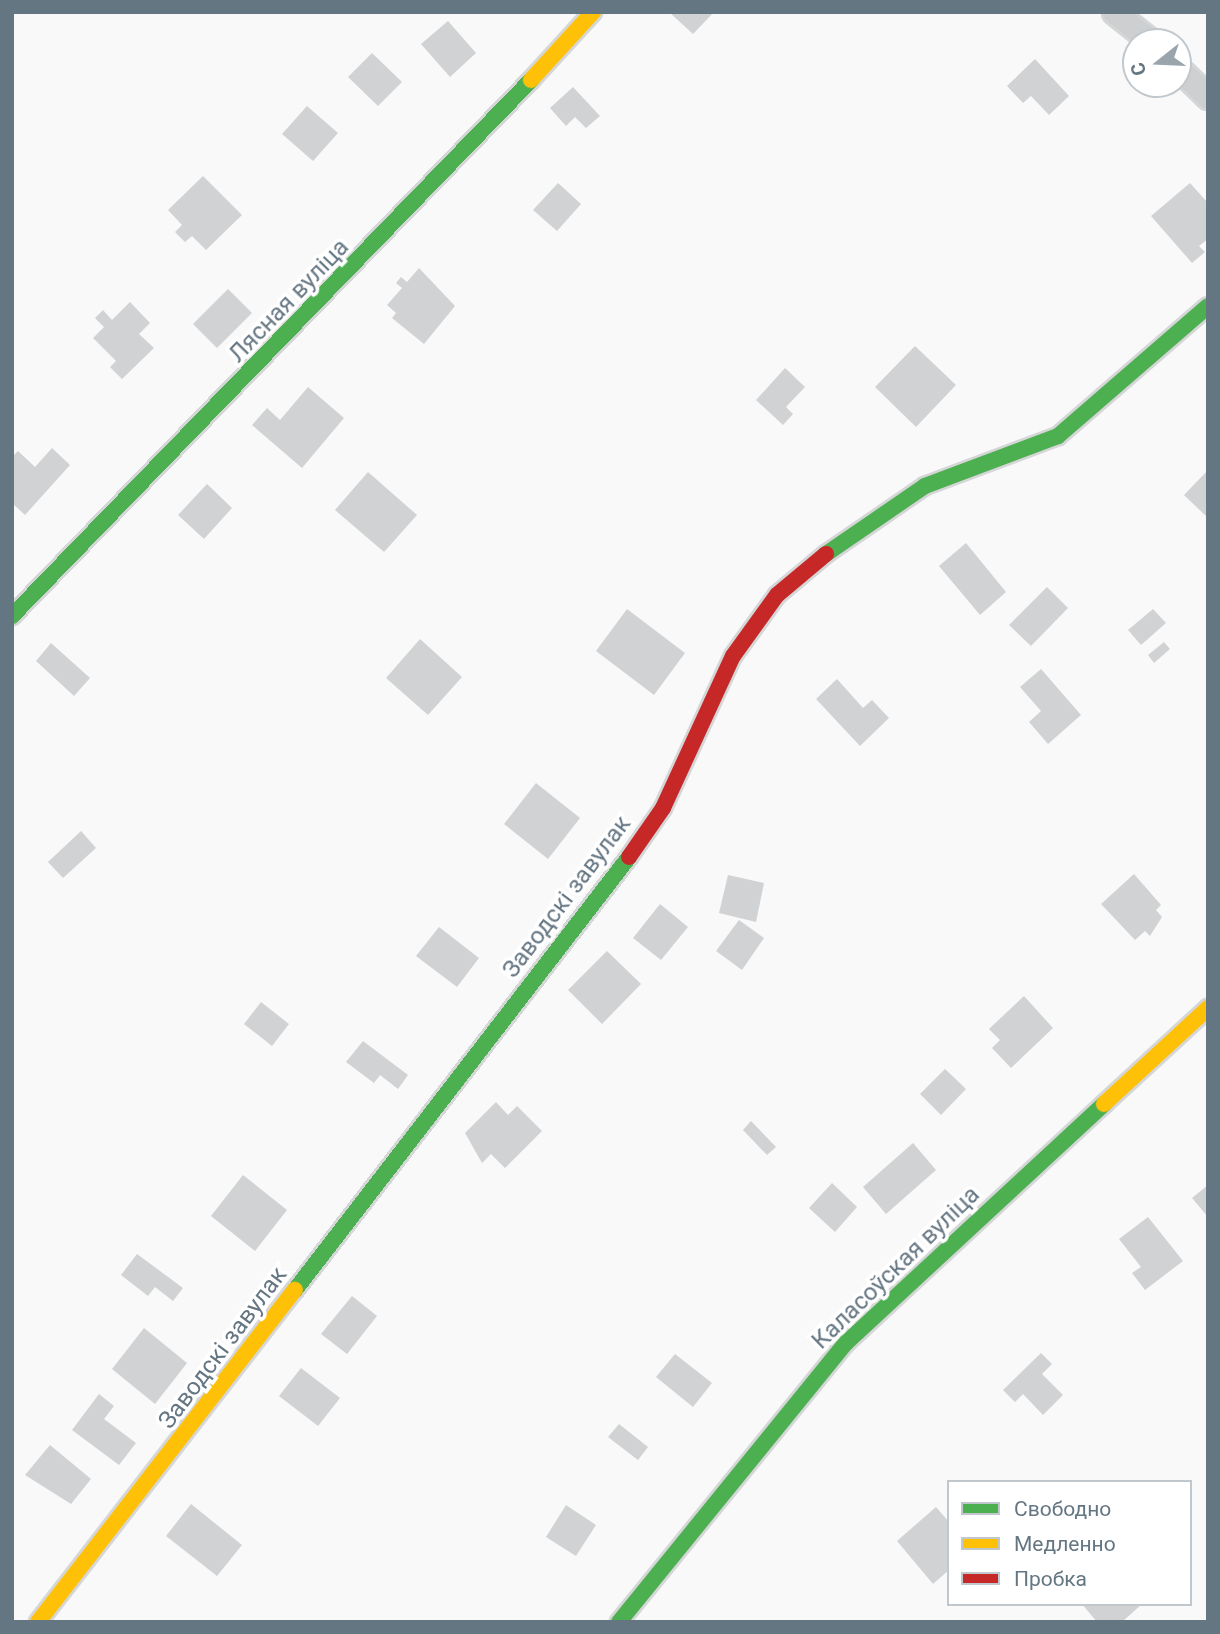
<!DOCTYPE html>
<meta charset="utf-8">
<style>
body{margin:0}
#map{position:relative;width:1220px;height:1634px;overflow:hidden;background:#f9f9f9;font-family:Roboto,sans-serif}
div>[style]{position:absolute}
.building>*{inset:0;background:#d0d2d3}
.roads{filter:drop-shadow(2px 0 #d5d6d7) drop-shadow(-2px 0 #d5d6d7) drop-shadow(0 2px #d5d6d7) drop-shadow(0 -2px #d5d6d7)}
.street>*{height:23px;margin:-11.5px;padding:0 11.5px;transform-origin:11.5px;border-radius:11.5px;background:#cecfd0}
.fast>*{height:16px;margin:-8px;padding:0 8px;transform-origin:8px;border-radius:8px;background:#4caf50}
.slow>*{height:16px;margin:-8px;padding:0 8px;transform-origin:8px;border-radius:8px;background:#ffc107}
.jam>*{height:16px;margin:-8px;padding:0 8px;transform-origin:8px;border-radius:8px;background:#c62828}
span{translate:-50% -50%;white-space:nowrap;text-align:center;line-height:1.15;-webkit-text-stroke:7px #fff;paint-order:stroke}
.street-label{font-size:24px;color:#657683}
.frame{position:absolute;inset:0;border:14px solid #657683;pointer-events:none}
.legend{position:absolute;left:947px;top:1480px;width:245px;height:126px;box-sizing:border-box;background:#fff;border:2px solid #c1c8cd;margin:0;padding:9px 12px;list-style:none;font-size:21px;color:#657683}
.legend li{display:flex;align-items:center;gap:14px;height:35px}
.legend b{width:35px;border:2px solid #c1c8cd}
.north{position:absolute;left:1122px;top:28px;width:70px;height:70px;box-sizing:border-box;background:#fff;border:2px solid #c1c8cd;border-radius:50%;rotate:252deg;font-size:19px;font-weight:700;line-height:28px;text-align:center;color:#657683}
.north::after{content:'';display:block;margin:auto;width:24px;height:32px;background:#99a4ac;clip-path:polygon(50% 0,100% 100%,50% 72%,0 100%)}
</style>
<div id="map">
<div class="building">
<div style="clip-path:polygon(669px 12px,714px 12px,693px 34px)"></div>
<div style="clip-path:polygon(448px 21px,476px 53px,450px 77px,421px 44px)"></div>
<div style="clip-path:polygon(372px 53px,402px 82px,378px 106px,348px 77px)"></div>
<div style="clip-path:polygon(1035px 59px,1069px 96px,1049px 115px,1031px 96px,1023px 103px,1007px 86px)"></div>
<div style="clip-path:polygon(573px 87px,600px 116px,586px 128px,575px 117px,566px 126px,550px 108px)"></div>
<div style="clip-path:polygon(307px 106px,338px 133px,313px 161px,282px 134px)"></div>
<div style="clip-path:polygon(203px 176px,242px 215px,206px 250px,192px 236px,185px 242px,175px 232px,182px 225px,168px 210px)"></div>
<div style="clip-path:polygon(558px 183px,581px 204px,557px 231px,533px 210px)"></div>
<div style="clip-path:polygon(1190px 183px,1208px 203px,1208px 239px,1199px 246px,1205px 252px,1192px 263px,1151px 216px)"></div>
<div style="clip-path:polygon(419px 268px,455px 306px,424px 344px,392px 318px,396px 313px,387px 305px,402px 288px,396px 283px,401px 277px,407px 282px)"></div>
<div style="clip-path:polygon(228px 289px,252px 313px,217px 348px,193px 324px)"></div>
<div style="clip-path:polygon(130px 302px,150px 323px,139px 334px,154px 348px,122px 379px,110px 367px,116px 361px,93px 338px,104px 327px,95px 318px,103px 310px,112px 320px)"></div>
<div style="clip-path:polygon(915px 346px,956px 385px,916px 427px,875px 387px)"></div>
<div style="clip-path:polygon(785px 368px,805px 387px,786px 407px,793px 414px,783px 425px,756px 400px)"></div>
<div style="clip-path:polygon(308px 387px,344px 418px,302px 468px,252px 425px,267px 408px,280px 420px)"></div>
<div style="clip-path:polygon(52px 448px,70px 465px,25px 515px,12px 503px,12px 457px,18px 451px,35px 467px)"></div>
<div style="clip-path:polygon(1208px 470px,1208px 518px,1184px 495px)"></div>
<div style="clip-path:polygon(368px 472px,417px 515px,384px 552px,335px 510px)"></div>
<div style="clip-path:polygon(207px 484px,232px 508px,204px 539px,178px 515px)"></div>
<div style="clip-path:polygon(966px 543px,1006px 592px,980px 615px,939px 566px)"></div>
<div style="clip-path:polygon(1047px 587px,1068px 608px,1031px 646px,1009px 625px)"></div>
<div style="clip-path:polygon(627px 609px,685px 653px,654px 695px,596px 651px)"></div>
<div style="clip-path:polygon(1153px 609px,1166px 623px,1141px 645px,1128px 630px)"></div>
<div style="clip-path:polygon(420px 639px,462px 677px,428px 715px,386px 678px)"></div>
<div style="clip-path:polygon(1164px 642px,1170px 649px,1154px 663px,1148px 655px)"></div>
<div style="clip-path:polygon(51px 643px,90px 678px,74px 696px,36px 661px)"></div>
<div style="clip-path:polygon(1041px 669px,1081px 715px,1048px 744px,1029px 722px,1041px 711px,1020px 687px)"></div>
<div style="clip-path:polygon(837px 679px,863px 708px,872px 700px,889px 718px,860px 746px,816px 699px)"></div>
<div style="clip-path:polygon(536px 783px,580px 818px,548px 859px,504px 824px)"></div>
<div style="clip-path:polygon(81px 831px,96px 848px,63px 878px,48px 862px)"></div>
<div style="clip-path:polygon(1134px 874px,1161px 905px,1156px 910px,1162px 917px,1150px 936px,1145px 931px,1135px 940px,1101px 904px)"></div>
<div style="clip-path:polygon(728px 875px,764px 883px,756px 922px,719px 913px)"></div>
<div style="clip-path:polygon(660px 904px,688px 927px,661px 960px,633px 938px)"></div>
<div style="clip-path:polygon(739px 920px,764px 938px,742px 970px,716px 951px)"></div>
<div style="clip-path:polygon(439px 927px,479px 958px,457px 987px,416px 956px)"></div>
<div style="clip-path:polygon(607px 951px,641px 984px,602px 1024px,568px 990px)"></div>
<div style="clip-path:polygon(1024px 996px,1053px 1028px,1011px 1068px,992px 1048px,1000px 1040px,989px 1029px)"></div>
<div style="clip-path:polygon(261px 1002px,289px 1024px,272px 1046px,244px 1024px)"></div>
<div style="clip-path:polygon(363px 1041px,408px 1075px,398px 1089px,380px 1075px,374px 1083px,346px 1062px)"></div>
<div style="clip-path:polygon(945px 1069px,966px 1089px,941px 1115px,920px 1094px)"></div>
<div style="clip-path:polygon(496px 1102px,508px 1115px,517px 1106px,542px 1131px,505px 1168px,491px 1154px,482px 1163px,465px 1133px)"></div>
<div style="clip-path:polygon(751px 1121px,776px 1147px,767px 1155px,743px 1130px)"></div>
<div style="clip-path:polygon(913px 1143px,936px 1170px,886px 1214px,863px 1187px)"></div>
<div style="clip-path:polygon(243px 1175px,287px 1210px,255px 1251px,211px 1216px)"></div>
<div style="clip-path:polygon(832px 1183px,857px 1207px,835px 1232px,809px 1208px)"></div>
<div style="clip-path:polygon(1208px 1185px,1208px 1217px,1192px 1198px)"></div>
<div style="clip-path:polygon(1148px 1217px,1183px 1261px,1145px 1290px,1132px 1273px,1141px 1267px,1119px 1239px)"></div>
<div style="clip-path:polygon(137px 1254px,183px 1288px,173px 1301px,155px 1287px,148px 1296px,121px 1275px)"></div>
<div style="clip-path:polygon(352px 1296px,377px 1316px,347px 1354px,321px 1334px)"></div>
<div style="clip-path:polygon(144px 1328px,187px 1363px,155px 1404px,112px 1369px)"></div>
<div style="clip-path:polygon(1041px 1353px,1052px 1364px,1042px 1374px,1063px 1395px,1043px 1415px,1023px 1394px,1015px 1402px,1003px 1390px)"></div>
<div style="clip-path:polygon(675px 1354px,712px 1383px,693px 1407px,656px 1377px)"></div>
<div style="clip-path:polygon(301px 1368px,340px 1398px,318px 1426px,279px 1396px)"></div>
<div style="clip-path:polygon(99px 1394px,114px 1406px,104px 1419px,136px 1443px,119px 1465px,72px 1430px)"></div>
<div style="clip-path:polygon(619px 1424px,648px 1447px,638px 1460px,608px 1437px)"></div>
<div style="clip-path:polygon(50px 1445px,91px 1479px,71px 1504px,25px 1475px)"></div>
<div style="clip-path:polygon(191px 1504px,242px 1545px,217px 1576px,166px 1536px)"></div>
<div style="clip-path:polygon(566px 1505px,596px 1525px,576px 1556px,546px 1537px)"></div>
<div style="clip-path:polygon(936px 1507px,949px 1522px,949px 1570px,933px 1584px,897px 1541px)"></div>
<div style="clip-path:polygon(1082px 1604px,1142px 1604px,1122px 1622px,1097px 1622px)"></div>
</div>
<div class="roads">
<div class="street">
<div style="left:1114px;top:12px;width:48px;rotate:38.3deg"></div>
<div style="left:1178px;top:68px;width:42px;rotate:44deg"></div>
</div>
<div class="fast">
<div style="left:826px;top:554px;width:120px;rotate:-34.5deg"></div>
<div style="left:925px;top:486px;width:142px;rotate:-20.6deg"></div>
<div style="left:1058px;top:436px;width:198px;rotate:-40.9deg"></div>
<div style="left:12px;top:616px;width:746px;rotate:-45.92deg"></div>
<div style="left:295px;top:1290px;width:547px;rotate:-52.35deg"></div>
<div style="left:619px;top:1622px;width:360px;rotate:-50.9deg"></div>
<div style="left:846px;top:1343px;width:352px;rotate:-42.8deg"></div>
</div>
<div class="slow">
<div style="left:531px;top:80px;width:92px;rotate:-47.6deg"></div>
<div style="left:1104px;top:1104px;width:142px;rotate:-42.7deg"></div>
<div style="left:38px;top:1622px;width:420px;rotate:-52.3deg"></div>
</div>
<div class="jam">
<div style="left:629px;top:857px;width:60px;rotate:-55.2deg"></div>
<div style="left:663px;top:808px;width:167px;rotate:-65.3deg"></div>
<div style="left:733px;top:656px;width:75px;rotate:-54.2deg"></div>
<div style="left:777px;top:595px;width:64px;rotate:-39.9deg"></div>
</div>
</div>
<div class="street-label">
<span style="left:289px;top:301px;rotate:-46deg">Лясная вуліца</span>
<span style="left:567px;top:897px;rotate:-53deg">Заводскі завулак</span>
<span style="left:896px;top:1268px;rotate:-44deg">Каласоўская вуліца</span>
<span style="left:223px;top:1348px;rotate:-53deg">Заводскі завулак</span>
</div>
<div class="frame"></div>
<ul class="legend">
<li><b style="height:9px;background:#4caf50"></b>Свободно</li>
<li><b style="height:9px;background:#ffc107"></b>Медленно</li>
<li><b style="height:9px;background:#c62828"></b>Пробка</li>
</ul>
<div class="north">С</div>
</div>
